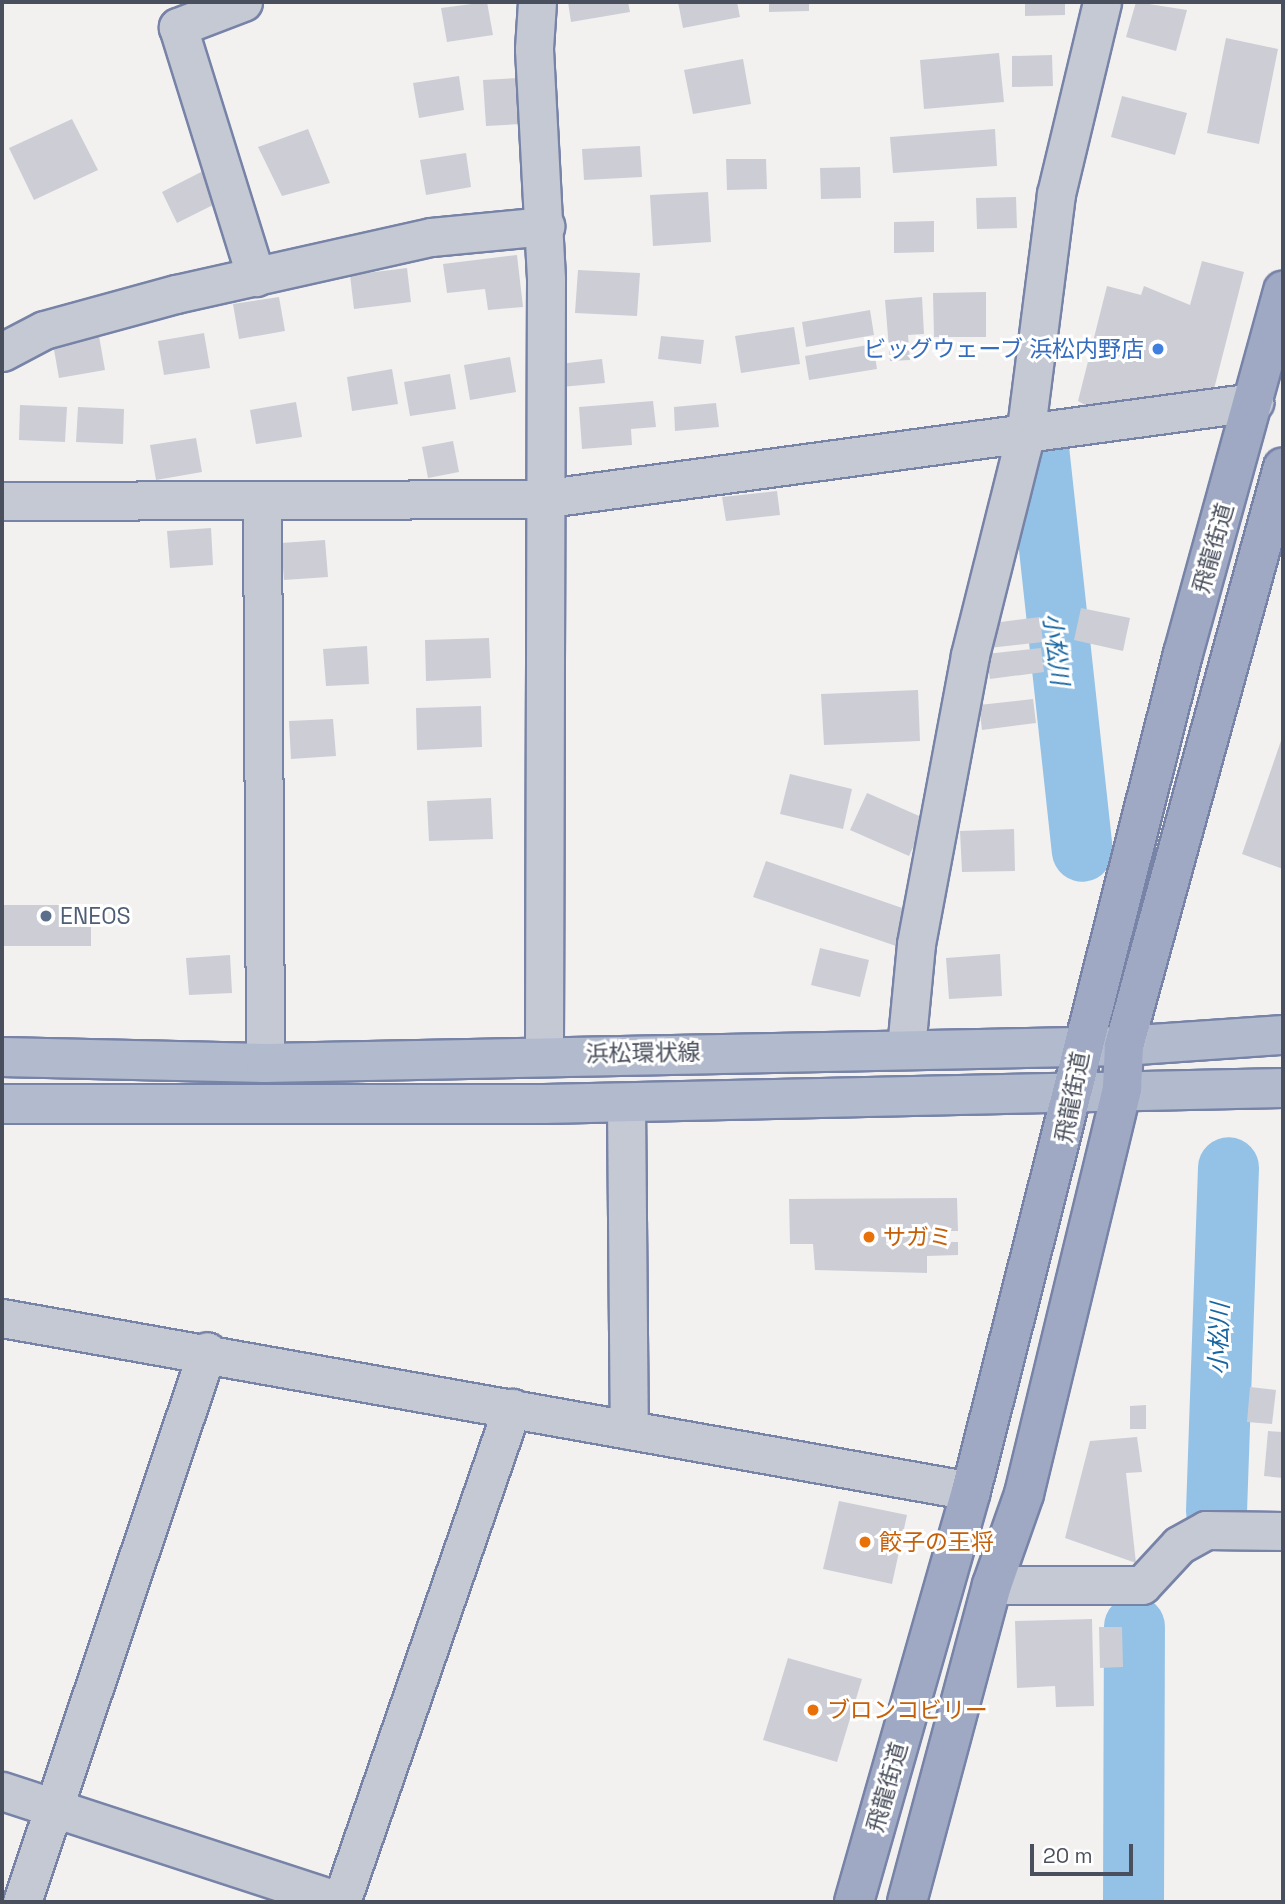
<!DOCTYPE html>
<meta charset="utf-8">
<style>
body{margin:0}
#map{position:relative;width:1285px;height:1904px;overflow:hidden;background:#f2f1f0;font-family:"Space Grotesk","Noto Sans JP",sans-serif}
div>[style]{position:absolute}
.river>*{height:61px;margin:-30.5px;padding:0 30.5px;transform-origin:30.5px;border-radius:30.5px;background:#93c2e6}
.building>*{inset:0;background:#cdced5}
.roads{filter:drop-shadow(2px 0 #7783a7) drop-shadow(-2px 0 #7783a7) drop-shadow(0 2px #7783a7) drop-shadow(0 -2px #7783a7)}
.minor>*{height:37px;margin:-18.5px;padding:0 18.5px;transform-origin:18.5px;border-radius:18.5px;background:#c5c9d4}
.primary>*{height:38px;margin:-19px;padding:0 19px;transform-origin:19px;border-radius:19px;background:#b2bacd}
.trunk>*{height:38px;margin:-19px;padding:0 19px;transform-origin:19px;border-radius:19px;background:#9fa9c4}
.dots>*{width:19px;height:19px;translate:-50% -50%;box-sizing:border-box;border:4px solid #fff;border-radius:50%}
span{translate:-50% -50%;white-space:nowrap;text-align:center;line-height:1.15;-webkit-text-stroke:6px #fff;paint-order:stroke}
.shop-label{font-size:23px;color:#366cbe}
.right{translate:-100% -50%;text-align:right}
.street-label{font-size:23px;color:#494f5c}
.service-label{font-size:23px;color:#4e5e75}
.left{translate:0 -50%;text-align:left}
.food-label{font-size:23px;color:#c56008}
.water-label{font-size:24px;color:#1766a2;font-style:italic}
.frame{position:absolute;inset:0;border:4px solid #494f5c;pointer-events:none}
.scale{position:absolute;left:1030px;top:1844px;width:103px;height:32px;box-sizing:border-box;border:4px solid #494f5c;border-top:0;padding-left:9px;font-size:21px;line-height:24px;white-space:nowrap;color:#494f5c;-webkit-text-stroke:5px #fff;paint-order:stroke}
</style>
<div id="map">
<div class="river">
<div style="left:1038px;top:447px;width:406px;rotate:83.8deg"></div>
<div style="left:1216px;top:1511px;width:344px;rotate:-88deg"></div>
<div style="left:1133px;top:1902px;width:276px;rotate:-89.8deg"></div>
</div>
<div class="building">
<div style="clip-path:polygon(487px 2px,493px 35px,447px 42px,441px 8px)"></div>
<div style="clip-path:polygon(568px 2px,628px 2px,630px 12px,571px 22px)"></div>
<div style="clip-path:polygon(678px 2px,737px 2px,740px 17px,683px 28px)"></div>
<div style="clip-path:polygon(769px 2px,809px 2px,809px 11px,769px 12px)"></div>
<div style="clip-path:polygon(1025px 2px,1065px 2px,1065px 15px,1025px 16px)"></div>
<div style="clip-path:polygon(1136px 2px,1187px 10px,1176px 51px,1126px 37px)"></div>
<div style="clip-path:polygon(1226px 38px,1278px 49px,1259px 144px,1207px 133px)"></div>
<div style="clip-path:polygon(999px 53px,1004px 102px,924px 109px,920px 60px)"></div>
<div style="clip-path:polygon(1052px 55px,1053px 86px,1012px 87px,1012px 56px)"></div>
<div style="clip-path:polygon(743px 59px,751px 104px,693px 114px,684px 70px)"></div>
<div style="clip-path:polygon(459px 76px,464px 110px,419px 118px,413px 83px)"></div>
<div style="clip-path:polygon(518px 78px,521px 124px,486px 126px,483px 80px)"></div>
<div style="clip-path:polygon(1122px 96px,1187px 113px,1175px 155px,1111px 137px)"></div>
<div style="clip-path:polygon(72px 119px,98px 170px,34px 200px,9px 148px)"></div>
<div style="clip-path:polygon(308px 129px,330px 183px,282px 196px,258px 147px)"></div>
<div style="clip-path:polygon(995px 129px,997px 166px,893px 173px,890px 137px)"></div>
<div style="clip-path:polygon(640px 146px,642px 177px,584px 180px,582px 149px)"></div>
<div style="clip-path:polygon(466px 153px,471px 187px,426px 195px,420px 160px)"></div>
<div style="clip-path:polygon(726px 159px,766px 159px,767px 189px,727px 190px)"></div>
<div style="clip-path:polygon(860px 167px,861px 198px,821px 199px,820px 168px)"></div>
<div style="clip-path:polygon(203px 171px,219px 202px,177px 223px,162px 192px)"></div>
<div style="clip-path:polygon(708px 192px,711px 242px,653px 246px,650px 195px)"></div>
<div style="clip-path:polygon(1016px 197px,1017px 228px,977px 229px,976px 198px)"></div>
<div style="clip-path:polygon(934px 221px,934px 252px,894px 253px,894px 222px)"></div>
<div style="clip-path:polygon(517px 255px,523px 307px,488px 310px,485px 289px,447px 293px,443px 264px)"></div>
<div style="clip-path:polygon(1202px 261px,1244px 272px,1213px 393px,1085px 405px,1078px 401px,1107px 286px,1141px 295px,1144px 286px,1190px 305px)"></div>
<div style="clip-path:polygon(407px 268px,411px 302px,354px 309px,350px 275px)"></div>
<div style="clip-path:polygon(578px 270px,640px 273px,637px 316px,575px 313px)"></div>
<div style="clip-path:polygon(986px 292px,986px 337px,934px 337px,933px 293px)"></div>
<div style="clip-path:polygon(279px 297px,285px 331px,239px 339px,233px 304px)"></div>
<div style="clip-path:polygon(922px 297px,924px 334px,908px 335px,910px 360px,890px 361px,885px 300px)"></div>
<div style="clip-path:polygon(870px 310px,874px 335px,806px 347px,802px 322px)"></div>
<div style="clip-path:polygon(794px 327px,800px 364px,741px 373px,735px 336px)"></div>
<div style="clip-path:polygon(204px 333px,210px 368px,164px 375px,158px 341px)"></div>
<div style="clip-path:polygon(99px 336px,105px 370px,59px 378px,53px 344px)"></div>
<div style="clip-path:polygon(661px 336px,704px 340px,701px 364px,658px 359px)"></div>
<div style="clip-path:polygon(873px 344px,877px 369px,809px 380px,805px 356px)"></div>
<div style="clip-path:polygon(510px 357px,516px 392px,470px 400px,464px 365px)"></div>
<div style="clip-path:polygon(602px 359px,605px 383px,561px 387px,559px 364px)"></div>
<div style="clip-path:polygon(392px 369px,398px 404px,352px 411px,347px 377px)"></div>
<div style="clip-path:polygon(450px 374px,456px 409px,410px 416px,404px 382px)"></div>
<div style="clip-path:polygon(653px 401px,656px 427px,631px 429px,632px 445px,582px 449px,579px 407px)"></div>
<div style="clip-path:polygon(296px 402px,302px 437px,256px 444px,250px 410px)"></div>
<div style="clip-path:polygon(716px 403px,719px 427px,675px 431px,674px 407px)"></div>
<div style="clip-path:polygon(20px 405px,67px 407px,65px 442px,19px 440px)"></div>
<div style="clip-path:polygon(78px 407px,124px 409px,123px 444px,76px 442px)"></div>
<div style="clip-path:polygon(196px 438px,202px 472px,156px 480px,150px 445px)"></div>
<div style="clip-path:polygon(453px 441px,459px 472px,428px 478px,422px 447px)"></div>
<div style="clip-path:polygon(777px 491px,780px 515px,726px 521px,722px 497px)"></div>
<div style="clip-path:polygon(211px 528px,213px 565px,170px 568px,167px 531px)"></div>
<div style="clip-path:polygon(325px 540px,328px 577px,284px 580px,281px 543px)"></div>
<div style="clip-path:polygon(1081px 608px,1130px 618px,1123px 651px,1074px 640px)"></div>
<div style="clip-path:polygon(1040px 617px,1043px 642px,989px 648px,985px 624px)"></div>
<div style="clip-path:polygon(489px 638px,491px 678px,426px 681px,425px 640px)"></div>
<div style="clip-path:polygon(367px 646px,369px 684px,326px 686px,323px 649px)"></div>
<div style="clip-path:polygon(1041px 648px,1044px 672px,990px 679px,986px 654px)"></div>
<div style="clip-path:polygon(918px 690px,920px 741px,824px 745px,821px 694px)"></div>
<div style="clip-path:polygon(1033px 699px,1036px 723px,982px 730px,979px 705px)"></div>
<div style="clip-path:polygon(481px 706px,482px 747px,417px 750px,416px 708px)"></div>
<div style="clip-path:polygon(333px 719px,336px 756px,291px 759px,289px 721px)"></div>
<div style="clip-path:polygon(1283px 735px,1283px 869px,1242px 854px)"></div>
<div style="clip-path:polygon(790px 774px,852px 789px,843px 829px,780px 814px)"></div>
<div style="clip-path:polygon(867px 793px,926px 819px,909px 856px,850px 830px)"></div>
<div style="clip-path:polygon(491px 798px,493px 839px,429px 841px,427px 801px)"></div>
<div style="clip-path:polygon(1014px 829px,1015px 871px,962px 872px,960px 831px)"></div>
<div style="clip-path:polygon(766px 861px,908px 910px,896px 946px,753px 897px)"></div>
<div style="clip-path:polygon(2px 905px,91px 905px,91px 946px,2px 946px)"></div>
<div style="clip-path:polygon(820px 948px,869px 960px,860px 997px,811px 985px)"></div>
<div style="clip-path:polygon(1000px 954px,1002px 996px,949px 999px,946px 958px)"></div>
<div style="clip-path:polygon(230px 955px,232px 993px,189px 995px,186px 958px)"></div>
<div style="clip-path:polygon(957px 1198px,958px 1231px,948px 1231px,947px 1242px,958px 1242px,958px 1255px,927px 1256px,927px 1273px,815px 1270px,813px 1244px,790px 1244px,789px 1199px)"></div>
<div style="clip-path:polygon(1250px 1387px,1276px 1390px,1272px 1424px,1247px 1422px)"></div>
<div style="clip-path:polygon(1146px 1405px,1146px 1429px,1130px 1429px,1130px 1406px)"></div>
<div style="clip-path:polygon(1268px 1431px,1283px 1432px,1283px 1478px,1264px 1476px)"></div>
<div style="clip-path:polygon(1137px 1437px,1142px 1472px,1126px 1473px,1136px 1563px,1065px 1538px,1090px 1441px)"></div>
<div style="clip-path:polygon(839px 1501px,907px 1515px,892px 1584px,823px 1569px)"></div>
<div style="clip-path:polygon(1092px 1619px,1094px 1706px,1056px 1707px,1055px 1686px,1017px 1688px,1015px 1621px)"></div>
<div style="clip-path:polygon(1099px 1627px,1122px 1627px,1123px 1667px,1100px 1668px)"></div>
<div style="clip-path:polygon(788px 1658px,862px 1679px,837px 1762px,763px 1740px)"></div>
</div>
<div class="roads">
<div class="minor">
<div style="left:243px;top:2px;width:70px;rotate:159deg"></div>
<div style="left:178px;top:27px;width:262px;rotate:72.7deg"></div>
<div style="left:537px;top:2px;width:47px;rotate:93.7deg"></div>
<div style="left:534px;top:49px;width:231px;rotate:87deg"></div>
<div style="left:546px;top:280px;width:775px;rotate:90.15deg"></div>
<div style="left:2px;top:352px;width:47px;rotate:-27.6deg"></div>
<div style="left:44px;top:330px;width:137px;rotate:-15.3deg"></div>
<div style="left:176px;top:294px;width:261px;rotate:-12.6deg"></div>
<div style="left:431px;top:237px;width:115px;rotate:-5.5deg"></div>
<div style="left:262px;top:500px;width:563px;rotate:89.69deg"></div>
<div style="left:2px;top:501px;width:539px;rotate:-0.21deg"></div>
<div style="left:541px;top:499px;width:720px;rotate:-7.75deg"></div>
<div style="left:906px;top:1048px;width:104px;rotate:-84.5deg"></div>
<div style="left:916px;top:944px;width:294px;rotate:-79.4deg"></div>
<div style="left:970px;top:655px;width:226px;rotate:-75.9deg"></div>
<div style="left:1025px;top:436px;width:244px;rotate:-82.7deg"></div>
<div style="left:1056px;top:194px;width:197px;rotate:-76.5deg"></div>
<div style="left:626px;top:1103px;width:327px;rotate:89.5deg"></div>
<div style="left:2px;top:1318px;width:984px;rotate:10.12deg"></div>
<div style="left:992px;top:1585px;width:150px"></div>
<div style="left:1142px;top:1585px;width:54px;rotate:-47.2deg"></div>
<div style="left:1179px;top:1545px;width:31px;rotate:-29deg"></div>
<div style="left:1206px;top:1530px;width:77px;rotate:0.7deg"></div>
<div style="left:2px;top:1791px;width:357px;rotate:18.1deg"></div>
<div style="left:22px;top:1902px;width:581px;rotate:-71.44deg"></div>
<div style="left:341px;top:1902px;width:523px;rotate:-70.91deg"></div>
</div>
<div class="primary">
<div style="left:2px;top:1057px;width:263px;rotate:1.3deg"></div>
<div style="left:265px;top:1063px;width:859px;rotate:-1.13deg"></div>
<div style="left:1124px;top:1046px;width:159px;rotate:-4deg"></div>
<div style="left:2px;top:1104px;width:542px"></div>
<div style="left:544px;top:1104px;width:739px;rotate:-1.24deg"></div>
</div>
<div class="trunk">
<div style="left:854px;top:1902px;width:427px;rotate:-74.1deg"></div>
<div style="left:971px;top:1491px;width:863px;rotate:-75.79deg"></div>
<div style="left:1183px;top:654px;width:377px;rotate:-74.6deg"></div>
<div style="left:907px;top:1902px;width:328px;rotate:-75deg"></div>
<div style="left:992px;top:1585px;width:96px;rotate:-70.6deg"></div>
<div style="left:1024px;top:1494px;width:418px;rotate:-76.4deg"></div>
<div style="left:1122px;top:1088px;width:42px;rotate:-87.3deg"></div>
<div style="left:1124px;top:1046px;width:600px;rotate:-74.64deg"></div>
</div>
</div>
<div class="dots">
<div style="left:1158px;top:349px;background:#3f7fe0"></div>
<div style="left:46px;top:916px;background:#5c6f8a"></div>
<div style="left:869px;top:1237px;background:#e8710a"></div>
<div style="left:865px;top:1542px;background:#e8710a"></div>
<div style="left:813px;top:1710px;background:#e8710a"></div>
</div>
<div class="shop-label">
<span class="right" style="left:1144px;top:349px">ビッグウェーブ 浜松内野店</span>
</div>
<div class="street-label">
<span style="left:1213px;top:548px;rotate:-74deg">飛龍街道</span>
<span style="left:643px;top:1053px;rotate:-1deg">浜松環状線</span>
<span style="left:1072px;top:1097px;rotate:-79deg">飛龍街道</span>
<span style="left:887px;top:1787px;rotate:-74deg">飛龍街道</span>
</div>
<div class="service-label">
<span class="left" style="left:60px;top:916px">ENEOS</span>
</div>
<div class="food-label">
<span class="left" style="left:883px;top:1237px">サガミ</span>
<span class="left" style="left:879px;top:1542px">餃子の王将</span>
<span class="left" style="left:827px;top:1710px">ブロンコビリー</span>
</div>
<div class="water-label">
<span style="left:1056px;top:649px;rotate:83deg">小松川</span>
<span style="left:1219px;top:1339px;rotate:-88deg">小松川</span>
</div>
<div class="frame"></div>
<div class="scale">20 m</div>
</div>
